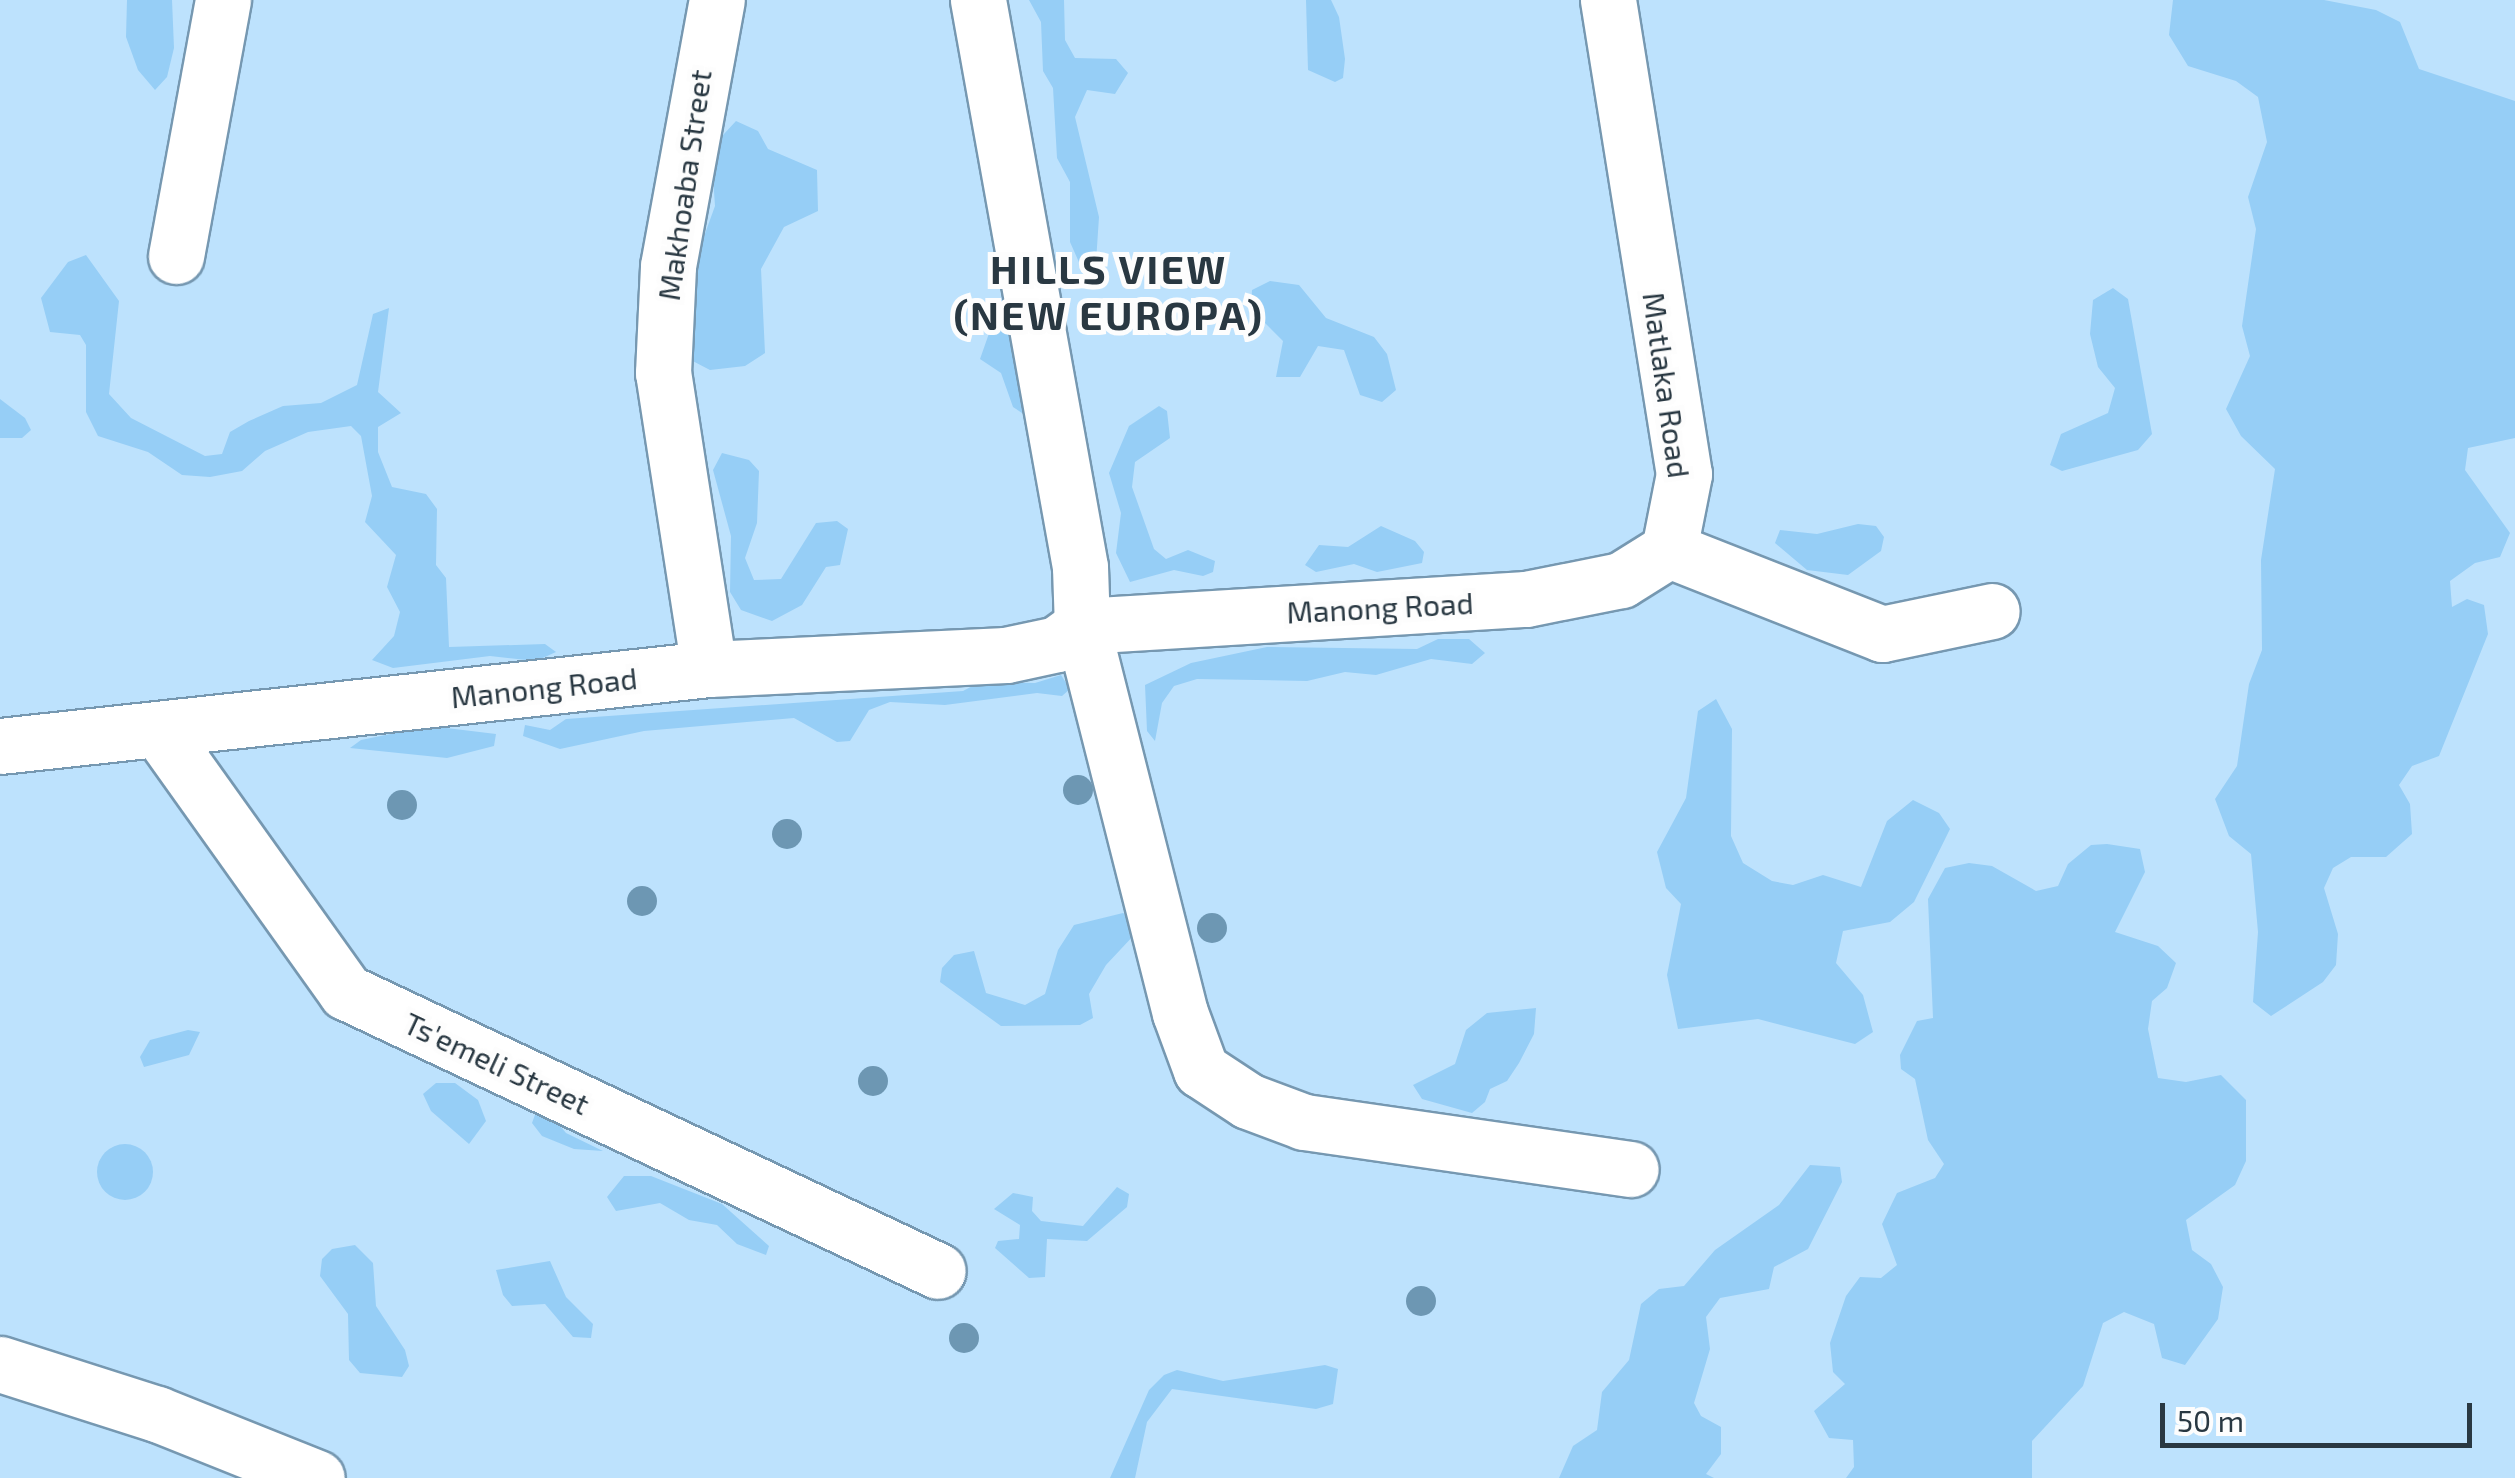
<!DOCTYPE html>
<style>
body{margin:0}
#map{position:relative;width:2515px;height:1478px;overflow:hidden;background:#bde2fd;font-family:"Exo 2",sans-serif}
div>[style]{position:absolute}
.green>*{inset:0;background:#96cef6}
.round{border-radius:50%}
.roads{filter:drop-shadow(2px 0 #7698b1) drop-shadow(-2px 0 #7698b1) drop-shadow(0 2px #7698b1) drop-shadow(0 -2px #7698b1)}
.minor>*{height:55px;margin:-27.5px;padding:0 27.5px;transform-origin:27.5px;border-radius:27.5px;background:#fff}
.major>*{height:55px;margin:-27.5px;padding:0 27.5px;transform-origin:27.5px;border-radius:27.5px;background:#fff}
.trees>*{width:30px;height:30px;margin:-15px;border-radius:50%;background:#6d97b3}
span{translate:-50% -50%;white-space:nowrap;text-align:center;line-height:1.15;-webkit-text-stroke:10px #fdfdfd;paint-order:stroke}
.street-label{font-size:30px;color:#293842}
.district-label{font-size:40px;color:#293842;font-weight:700;letter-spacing:2.5px}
.scale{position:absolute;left:2160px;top:1403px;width:312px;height:45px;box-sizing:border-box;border:5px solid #293842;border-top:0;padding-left:12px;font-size:30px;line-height:35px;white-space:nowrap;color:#293842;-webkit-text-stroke:8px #fdfdfd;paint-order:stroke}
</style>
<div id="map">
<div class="green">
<div style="clip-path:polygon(127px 0,172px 0,174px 48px,167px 77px,155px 90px,138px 70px,126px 37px)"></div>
<div style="clip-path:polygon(1029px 0,1064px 0,1065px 40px,1075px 58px,1116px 59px,1128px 73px,1115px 94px,1087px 90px,1075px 117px,1099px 217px,1095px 277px,1086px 278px,1070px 242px,1070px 182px,1057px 158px,1053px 88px,1043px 71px,1041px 22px)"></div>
<div style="clip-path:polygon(1306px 0,1331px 0,1339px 17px,1345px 59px,1343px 78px,1335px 82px,1308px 70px)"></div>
<div style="clip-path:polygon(2173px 0,2324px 0,2376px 10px,2400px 22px,2419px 69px,2515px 101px,2515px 438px,2468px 448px,2465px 470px,2510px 533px,2500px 557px,2475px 563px,2450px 581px,2452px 607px,2467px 599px,2484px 605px,2488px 634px,2439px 756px,2412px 766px,2399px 785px,2410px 804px,2412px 834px,2386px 857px,2351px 857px,2333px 868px,2324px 888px,2338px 934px,2336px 965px,2323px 982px,2271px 1016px,2253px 1002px,2258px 932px,2251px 854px,2229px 836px,2215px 799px,2237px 766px,2249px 684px,2262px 650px,2261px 560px,2275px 469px,2241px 436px,2226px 409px,2250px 356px,2242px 326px,2256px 229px,2248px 197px,2267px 142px,2258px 97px,2236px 81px,2188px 66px,2169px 35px)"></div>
<div style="clip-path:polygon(736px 121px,758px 131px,768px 149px,817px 170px,818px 211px,784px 227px,761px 269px,765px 353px,745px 366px,710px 370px,685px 357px,689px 278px,715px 206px,711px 148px)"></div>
<div style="clip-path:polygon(86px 255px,119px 301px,109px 394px,131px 418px,205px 456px,222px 454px,230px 432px,249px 421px,283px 406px,321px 403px,357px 385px,373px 314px,389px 308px,378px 392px,401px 413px,378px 427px,378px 452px,392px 487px,426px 494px,437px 509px,436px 565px,446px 578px,449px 647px,545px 644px,556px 652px,536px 661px,490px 656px,393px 668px,372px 660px,394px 636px,400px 612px,387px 587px,396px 555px,365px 522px,372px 496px,361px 436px,351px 426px,308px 432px,265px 451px,242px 471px,210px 477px,182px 475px,148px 452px,98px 436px,86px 412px,86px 345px,80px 335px,50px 332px,41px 298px,68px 262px)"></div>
<div style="clip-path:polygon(1270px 281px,1299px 285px,1326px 318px,1374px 337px,1387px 354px,1396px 390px,1382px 402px,1360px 395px,1344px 350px,1318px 346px,1300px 377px,1276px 377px,1283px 341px,1251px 309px,1252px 290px)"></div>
<div style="clip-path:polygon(2113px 288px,2128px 299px,2152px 434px,2138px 450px,2062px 471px,2050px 465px,2061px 434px,2108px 413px,2115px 388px,2098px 367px,2090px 334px,2093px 300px)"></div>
<div style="clip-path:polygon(999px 305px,1006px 305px,1028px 417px,1013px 407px,1001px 373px,980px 359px)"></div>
<div style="clip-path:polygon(0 399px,25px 418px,31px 430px,22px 438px,0 438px)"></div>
<div style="clip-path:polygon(1159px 406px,1167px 411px,1170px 438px,1135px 462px,1132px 487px,1154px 549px,1166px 559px,1188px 550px,1215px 561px,1213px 572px,1203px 576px,1174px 570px,1130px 582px,1116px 553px,1121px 513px,1109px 473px,1129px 426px)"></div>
<div style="clip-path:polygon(722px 453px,749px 460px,759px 471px,757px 523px,745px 558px,754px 580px,781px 579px,816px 523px,837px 521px,848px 529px,840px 565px,826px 567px,802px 605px,772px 621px,741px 610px,730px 592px,731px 536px,713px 470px)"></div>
<div style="clip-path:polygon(1858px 524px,1876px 526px,1884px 537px,1881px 551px,1848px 575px,1807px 570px,1775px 543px,1780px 530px,1817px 534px)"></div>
<div style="clip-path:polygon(1381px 526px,1415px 541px,1424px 552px,1422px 563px,1377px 572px,1354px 564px,1316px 572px,1305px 565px,1319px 545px,1348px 547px)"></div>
<div style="clip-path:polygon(1438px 639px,1469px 639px,1485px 653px,1472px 664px,1431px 659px,1376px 675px,1345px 672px,1307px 681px,1197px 679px,1174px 686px,1162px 703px,1155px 741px,1147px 731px,1145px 685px,1191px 663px,1267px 647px,1417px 649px)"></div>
<div style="clip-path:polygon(1061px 675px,1070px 689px,1062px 696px,1037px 693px,945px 705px,890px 702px,869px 710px,850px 741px,837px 742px,794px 718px,644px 731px,560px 749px,523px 736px,525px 725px,550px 730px,566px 719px,963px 691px,980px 682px,1035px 683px)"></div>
<div style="clip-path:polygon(1716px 699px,1732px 729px,1731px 836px,1743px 863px,1772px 881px,1793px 885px,1823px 875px,1861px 887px,1887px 821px,1913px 800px,1939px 813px,1950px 829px,1914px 902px,1890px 922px,1843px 931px,1836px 963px,1863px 995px,1873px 1032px,1855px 1044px,1758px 1019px,1678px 1029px,1667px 975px,1681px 904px,1666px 888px,1657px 852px,1686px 798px,1698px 711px)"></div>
<div style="clip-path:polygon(430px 726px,496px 734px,494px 746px,447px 758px,350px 748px,361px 740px)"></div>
<div style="clip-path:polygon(2107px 844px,2140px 849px,2145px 872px,2115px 932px,2158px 946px,2176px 963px,2167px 988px,2152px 1001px,2148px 1029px,2158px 1078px,2186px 1082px,2221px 1075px,2246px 1100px,2246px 1161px,2235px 1185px,2186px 1220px,2192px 1250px,2211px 1264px,2223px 1287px,2218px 1319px,2185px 1365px,2162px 1358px,2154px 1324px,2124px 1312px,2103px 1323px,2083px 1386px,2032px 1441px,2032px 1478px,1846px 1478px,1854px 1467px,1853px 1440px,1829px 1438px,1814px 1411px,1845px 1384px,1833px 1372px,1830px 1343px,1846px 1296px,1860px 1277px,1881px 1278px,1897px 1265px,1882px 1224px,1897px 1193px,1935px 1178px,1944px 1164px,1928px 1140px,1915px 1079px,1901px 1069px,1900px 1055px,1917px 1021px,1933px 1018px,1928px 899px,1945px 868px,1969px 863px,1992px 866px,2036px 891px,2058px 886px,2068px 864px,2091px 845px)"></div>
<div style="clip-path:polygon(1123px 913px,1135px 921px,1135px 934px,1106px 965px,1089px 994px,1093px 1018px,1080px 1025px,1001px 1026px,940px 982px,942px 968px,954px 955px,974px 951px,986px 993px,1025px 1005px,1045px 994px,1058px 950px,1074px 925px)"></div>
<div style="clip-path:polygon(1536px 1008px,1534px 1034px,1519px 1063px,1507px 1081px,1490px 1089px,1485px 1102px,1472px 1113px,1422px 1099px,1413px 1085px,1455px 1064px,1466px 1030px,1487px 1013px)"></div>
<div style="clip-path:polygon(188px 1030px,200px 1032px,189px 1055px,144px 1067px,140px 1057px,150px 1040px)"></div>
<div style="clip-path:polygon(436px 1083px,455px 1083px,478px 1100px,486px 1121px,469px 1144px,431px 1111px,423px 1094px)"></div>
<div style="clip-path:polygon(536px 1112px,551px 1115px,566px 1133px,603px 1151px,574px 1149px,542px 1136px,532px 1123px)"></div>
<div class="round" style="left:97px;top:1144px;width:56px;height:56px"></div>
<div style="clip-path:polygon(1810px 1165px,1840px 1167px,1842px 1182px,1808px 1249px,1774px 1267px,1769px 1289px,1720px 1298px,1706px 1317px,1710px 1349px,1694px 1403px,1701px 1416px,1721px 1427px,1721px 1454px,1706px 1474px,1714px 1478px,1559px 1478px,1573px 1446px,1597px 1430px,1602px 1392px,1629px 1360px,1641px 1304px,1659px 1289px,1684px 1286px,1715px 1250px,1779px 1205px)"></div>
<div style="clip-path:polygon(624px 1176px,651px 1176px,722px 1204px,769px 1246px,766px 1255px,737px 1244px,717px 1225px,689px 1220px,660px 1203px,616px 1211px,607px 1197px)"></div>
<div style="clip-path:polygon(1117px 1187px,1129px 1194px,1127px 1207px,1087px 1241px,1047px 1239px,1045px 1277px,1029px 1278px,995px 1248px,998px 1241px,1019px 1239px,1020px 1225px,994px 1209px,1013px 1193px,1033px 1197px,1032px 1211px,1041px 1221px,1083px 1226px)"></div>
<div style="clip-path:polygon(355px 1245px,373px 1263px,376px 1306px,405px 1350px,409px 1366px,402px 1377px,360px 1373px,349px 1360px,348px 1314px,320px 1276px,322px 1259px,332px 1249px)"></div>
<div style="clip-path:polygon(550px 1261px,566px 1297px,593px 1324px,591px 1338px,573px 1337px,545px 1304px,512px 1306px,503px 1295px,496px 1270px)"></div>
<div style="clip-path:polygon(1325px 1365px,1338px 1369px,1333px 1404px,1316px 1409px,1172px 1389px,1147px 1422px,1135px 1478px,1110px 1478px,1149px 1390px,1164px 1375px,1177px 1370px,1223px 1381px)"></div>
</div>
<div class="roads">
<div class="minor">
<div style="left:978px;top:0;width:576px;rotate:79.8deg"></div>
<div style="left:1080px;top:567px;width:59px;rotate:88.1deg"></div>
<div style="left:1082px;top:626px;width:399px;rotate:75.8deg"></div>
<div style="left:1180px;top:1013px;width:61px;rotate:69.8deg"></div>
<div style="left:1201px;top:1070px;width:56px;rotate:33.4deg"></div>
<div style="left:1248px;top:1101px;width:60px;rotate:20.6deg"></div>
<div style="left:1304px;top:1122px;width:330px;rotate:8.2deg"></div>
<div style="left:1608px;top:0;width:480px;rotate:80.9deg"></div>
<div style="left:1684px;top:474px;width:77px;rotate:101.2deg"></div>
<div style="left:176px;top:256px;width:260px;rotate:-79.6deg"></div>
<div style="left:1669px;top:550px;width:229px;rotate:21.5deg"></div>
<div style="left:1882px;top:634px;width:112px;rotate:-11.8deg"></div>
<div style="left:709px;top:669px;width:300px;rotate:-98.8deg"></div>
<div style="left:663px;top:373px;width:107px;rotate:-87.3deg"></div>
<div style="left:668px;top:266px;width:270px;rotate:-79.6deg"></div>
<div style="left:159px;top:730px;width:322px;rotate:54.5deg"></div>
<div style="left:346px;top:992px;width:654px;rotate:25.23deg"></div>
<div style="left:0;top:746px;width:713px;rotate:-6.2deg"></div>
<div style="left:709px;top:669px;width:297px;rotate:-2.7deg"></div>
<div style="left:1006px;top:655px;width:52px;rotate:-12.2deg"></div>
<div style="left:1057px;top:644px;width:31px;rotate:-36deg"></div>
<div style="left:1082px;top:626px;width:445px;rotate:-3.5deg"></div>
<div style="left:1526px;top:599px;width:97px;rotate:-11.3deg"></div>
<div style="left:1621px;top:580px;width:57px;rotate:-32deg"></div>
</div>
<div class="major">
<div style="left:0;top:1364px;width:165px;rotate:17.7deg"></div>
<div style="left:157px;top:1414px;width:172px;rotate:21.8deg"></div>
</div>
</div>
<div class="trees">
<div style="left:1078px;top:790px"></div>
<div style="left:402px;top:805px"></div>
<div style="left:787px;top:834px"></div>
<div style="left:642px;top:901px"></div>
<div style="left:1212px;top:928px"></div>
<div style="left:873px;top:1081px"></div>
<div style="left:1421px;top:1301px"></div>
<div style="left:964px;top:1338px"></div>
</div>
<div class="street-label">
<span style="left:684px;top:185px;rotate:-82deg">Makhoaba Street</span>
<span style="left:1667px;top:385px;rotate:82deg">Matlaka Road</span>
<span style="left:1380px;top:607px;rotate:-3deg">Manong Road</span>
<span style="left:544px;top:687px;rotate:-6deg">Manong Road</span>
<span style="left:497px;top:1063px;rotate:25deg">Ts'emeli Street</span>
</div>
<div class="district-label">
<span style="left:1109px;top:291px">HILLS VIEW<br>(NEW EUROPA)</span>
</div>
<div class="scale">50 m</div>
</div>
